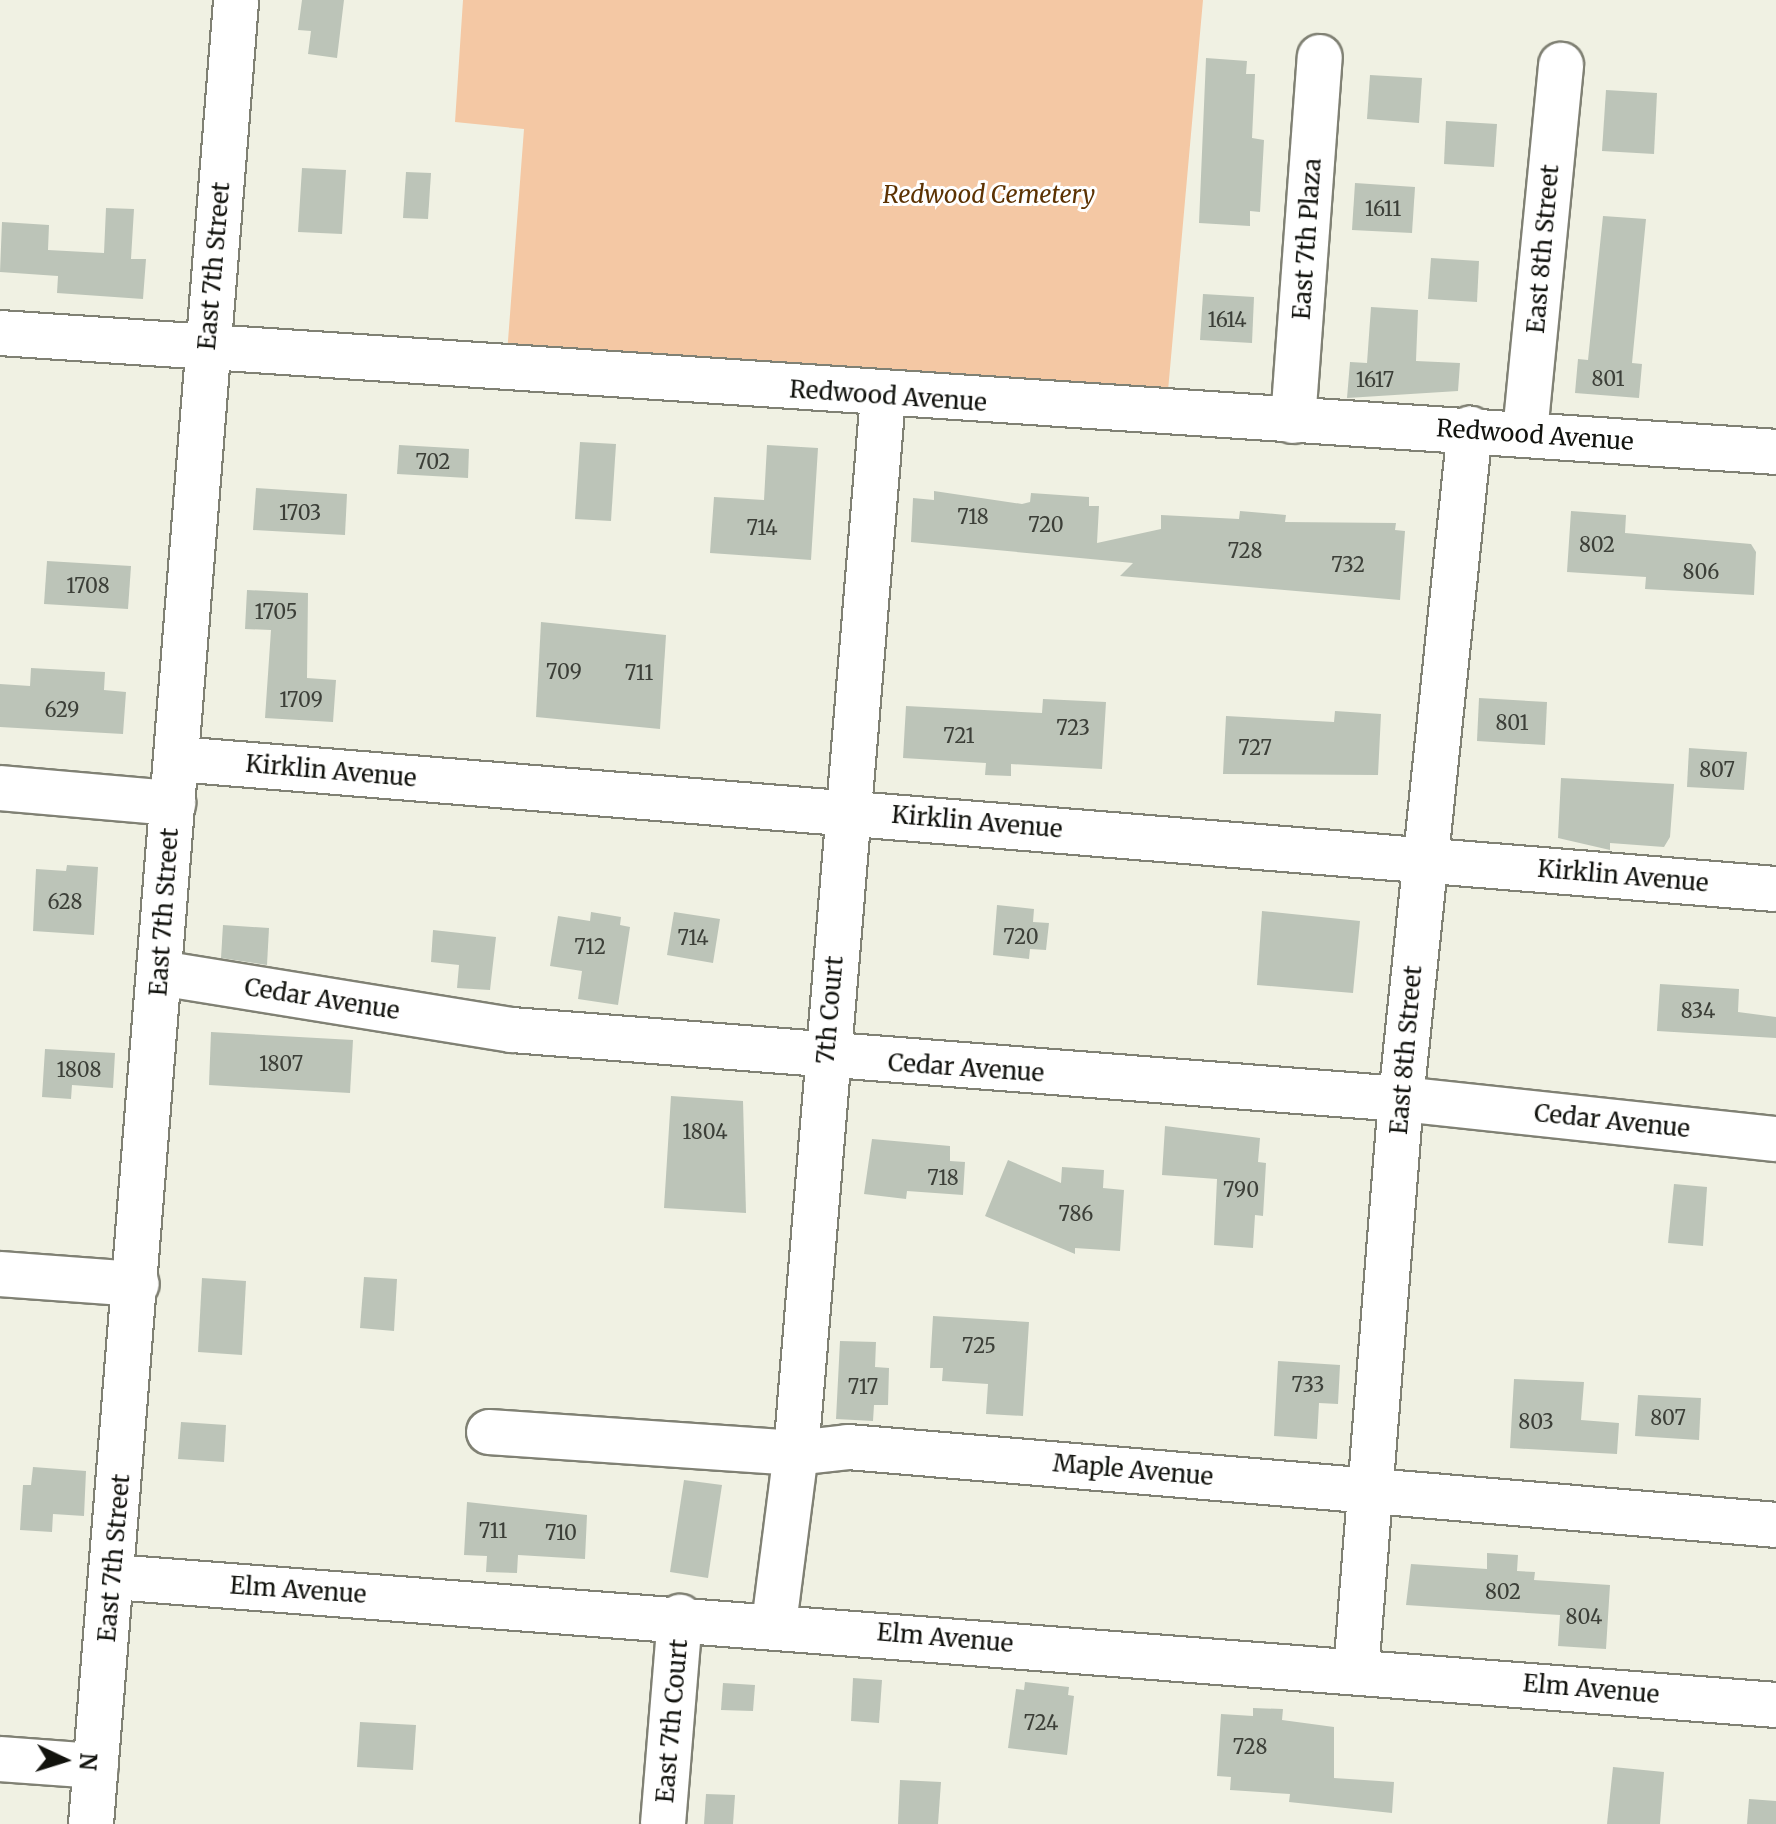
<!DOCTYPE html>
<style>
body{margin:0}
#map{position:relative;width:1776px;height:1824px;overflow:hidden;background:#f0f1e3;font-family:Merriweather,serif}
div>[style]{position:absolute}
.green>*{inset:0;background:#f4c8a4}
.building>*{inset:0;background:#bcc4b8}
.roads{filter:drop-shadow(2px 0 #808174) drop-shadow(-2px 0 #808174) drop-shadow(0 2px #808174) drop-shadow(0 -2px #808174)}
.minor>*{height:44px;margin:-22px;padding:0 22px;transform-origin:22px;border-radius:22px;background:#fff}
span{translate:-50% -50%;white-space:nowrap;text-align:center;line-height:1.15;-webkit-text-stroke:6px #fff;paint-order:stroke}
.number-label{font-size:20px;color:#3c3f38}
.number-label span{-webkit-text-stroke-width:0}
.park-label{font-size:24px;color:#5c3202;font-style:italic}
.street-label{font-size:24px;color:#12130e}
.north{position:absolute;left:24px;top:1720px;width:80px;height:80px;-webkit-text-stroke:6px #fff;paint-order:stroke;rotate:94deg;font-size:22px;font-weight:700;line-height:32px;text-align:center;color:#12130e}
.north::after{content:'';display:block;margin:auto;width:28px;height:36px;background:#12130e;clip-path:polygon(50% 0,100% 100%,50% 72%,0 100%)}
</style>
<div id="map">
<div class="green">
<div style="clip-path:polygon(463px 0,1203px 0,1167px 402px,507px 354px,524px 129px,455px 122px)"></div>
</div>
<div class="building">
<div style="clip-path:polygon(302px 0,344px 0,337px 58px,308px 54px,311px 31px,298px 30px)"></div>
<div style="clip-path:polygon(1206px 58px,1247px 61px,1246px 74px,1255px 74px,1252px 138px,1264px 140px,1260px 212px,1250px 211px,1250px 226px,1199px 223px)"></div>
<div style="clip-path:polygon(1370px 75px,1422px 78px,1419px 123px,1367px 119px)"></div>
<div style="clip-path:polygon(1606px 90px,1657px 93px,1654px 154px,1602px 151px)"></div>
<div style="clip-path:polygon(1446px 121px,1497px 124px,1494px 167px,1444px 164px)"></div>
<div style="clip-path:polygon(302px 168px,346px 170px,342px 234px,298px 232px)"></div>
<div style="clip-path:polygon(406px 172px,431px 173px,428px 219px,403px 218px)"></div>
<div style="clip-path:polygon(1355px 183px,1415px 187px,1412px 233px,1352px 230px)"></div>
<div style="clip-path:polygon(106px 208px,134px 209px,131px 259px,146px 259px,143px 299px,57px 293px,58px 276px,0 272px,2px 222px,49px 225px,48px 250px,104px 253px)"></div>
<div style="clip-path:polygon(1603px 216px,1646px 219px,1632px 363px,1642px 364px,1639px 398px,1575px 393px,1578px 359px,1588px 360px)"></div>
<div style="clip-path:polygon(1431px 258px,1479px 261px,1477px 302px,1428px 299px)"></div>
<div style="clip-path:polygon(1203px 294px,1254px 297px,1252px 343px,1200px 340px)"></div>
<div style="clip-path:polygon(1371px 307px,1418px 310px,1416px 361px,1460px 363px,1458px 391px,1347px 398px,1350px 362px,1367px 363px)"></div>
<div style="clip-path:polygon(580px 442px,616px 444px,611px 521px,575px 519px)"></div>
<div style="clip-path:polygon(399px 445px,469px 449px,468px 478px,397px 474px)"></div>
<div style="clip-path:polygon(767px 445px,818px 448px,811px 560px,710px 553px,714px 497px,764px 500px)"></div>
<div style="clip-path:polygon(256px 488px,347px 494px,345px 535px,253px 530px)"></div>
<div style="clip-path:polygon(934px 491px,1022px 504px,1030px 502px,1031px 493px,1089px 497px,1089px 506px,1099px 506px,1097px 543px,1161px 529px,1161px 515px,1239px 519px,1240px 511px,1286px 515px,1285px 522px,1396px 523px,1395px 530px,1405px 531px,1400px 600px,1120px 576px,1133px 563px,911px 542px,913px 498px,934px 500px)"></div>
<div style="clip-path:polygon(1571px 511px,1626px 515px,1625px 533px,1751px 544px,1756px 552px,1754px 595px,1645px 589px,1646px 577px,1567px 572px)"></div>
<div style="clip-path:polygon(47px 561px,131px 566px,128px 609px,44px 604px)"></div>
<div style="clip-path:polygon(247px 590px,308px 593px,307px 678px,336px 680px,333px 722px,265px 718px,271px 630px,245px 629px)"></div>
<div style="clip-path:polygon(541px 622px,666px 635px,660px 729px,536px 717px)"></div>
<div style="clip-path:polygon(31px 668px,105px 672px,104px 690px,126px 692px,123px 734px,0 727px,0 684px,30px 686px)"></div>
<div style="clip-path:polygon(1479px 698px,1547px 702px,1545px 745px,1477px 741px)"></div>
<div style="clip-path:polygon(1043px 699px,1106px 702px,1102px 769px,1011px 764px,1011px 776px,985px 775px,986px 763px,903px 758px,906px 706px,1042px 713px)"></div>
<div style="clip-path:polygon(1335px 711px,1381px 714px,1378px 775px,1223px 774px,1226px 716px,1334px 722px)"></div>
<div style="clip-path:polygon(1689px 748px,1747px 752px,1744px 790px,1687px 787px)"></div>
<div style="clip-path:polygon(1561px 778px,1674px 784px,1670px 837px,1664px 847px,1610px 843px,1610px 850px,1558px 838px)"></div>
<div style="clip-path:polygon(67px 865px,98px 867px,94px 935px,33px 931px,36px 869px,66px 871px)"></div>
<div style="clip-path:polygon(997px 905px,1034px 909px,1033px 922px,1049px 923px,1046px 950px,1030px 949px,1029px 959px,993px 955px)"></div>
<div style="clip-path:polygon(1262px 911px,1360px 921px,1353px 993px,1257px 985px)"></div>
<div style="clip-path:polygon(591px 912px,621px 917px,620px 925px,630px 927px,618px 1005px,578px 999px,582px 971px,550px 966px,558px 916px,590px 921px)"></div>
<div style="clip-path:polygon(674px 912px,720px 919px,713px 963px,667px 955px)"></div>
<div style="clip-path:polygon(223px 925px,269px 928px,267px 965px,221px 958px)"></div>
<div style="clip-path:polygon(433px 930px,496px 937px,490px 990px,457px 988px,459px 965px,431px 962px)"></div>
<div style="clip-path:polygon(1660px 984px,1739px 989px,1738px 1012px,1776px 1017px,1776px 1038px,1657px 1031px)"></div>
<div style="clip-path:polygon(211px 1032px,353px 1040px,350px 1093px,209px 1085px)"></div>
<div style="clip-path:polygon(45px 1049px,115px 1053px,113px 1088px,72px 1085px,71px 1099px,42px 1097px)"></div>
<div style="clip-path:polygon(671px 1096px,743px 1101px,746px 1213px,664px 1208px)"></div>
<div style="clip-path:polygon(1165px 1126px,1260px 1138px,1258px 1162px,1266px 1163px,1263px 1216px,1255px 1215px,1253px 1248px,1214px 1245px,1217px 1179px,1162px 1175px)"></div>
<div style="clip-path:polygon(872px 1139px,950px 1146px,950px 1161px,965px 1162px,963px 1195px,907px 1191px,906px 1199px,864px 1194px)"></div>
<div style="clip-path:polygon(1008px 1160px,1061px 1183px,1062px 1167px,1104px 1170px,1103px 1188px,1124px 1190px,1120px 1251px,1075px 1248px,1075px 1254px,985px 1216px)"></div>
<div style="clip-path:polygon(1674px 1184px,1707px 1187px,1703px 1246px,1668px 1243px)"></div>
<div style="clip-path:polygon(364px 1277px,397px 1279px,394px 1331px,360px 1328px)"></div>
<div style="clip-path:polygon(202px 1278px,246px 1281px,242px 1355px,198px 1352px)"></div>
<div style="clip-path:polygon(933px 1316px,1029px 1322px,1023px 1416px,986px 1414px,988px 1384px,942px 1381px,943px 1368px,930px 1368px)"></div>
<div style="clip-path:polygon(840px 1341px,876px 1342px,875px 1367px,889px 1368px,888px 1405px,874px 1405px,873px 1421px,836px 1419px)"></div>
<div style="clip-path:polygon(1278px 1361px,1340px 1365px,1338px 1404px,1319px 1403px,1317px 1439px,1274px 1436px)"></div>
<div style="clip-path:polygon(1514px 1379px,1584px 1382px,1581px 1420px,1619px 1423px,1617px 1454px,1510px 1448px)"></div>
<div style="clip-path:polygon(1638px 1395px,1701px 1398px,1699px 1440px,1635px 1436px)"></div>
<div style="clip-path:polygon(181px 1422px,226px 1425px,224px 1462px,178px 1459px)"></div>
<div style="clip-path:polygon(33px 1467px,86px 1471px,84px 1516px,53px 1514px,52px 1532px,20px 1530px,23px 1485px,31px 1485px)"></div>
<div style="clip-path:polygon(684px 1480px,722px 1485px,708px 1578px,670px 1572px)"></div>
<div style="clip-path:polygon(467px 1502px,587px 1515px,585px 1559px,518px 1555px,517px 1573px,486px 1572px,487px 1556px,464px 1555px)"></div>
<div style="clip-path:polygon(1487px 1553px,1518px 1555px,1517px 1571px,1535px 1572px,1534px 1580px,1610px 1585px,1606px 1649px,1558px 1646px,1560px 1615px,1406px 1605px,1411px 1564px,1487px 1569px)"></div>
<div style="clip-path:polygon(853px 1678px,882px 1680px,879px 1723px,851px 1721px)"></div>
<div style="clip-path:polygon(1025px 1682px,1069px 1687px,1068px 1695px,1074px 1696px,1067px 1755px,1008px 1748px,1016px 1689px,1024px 1690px)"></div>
<div style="clip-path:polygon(723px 1683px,755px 1685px,753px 1711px,721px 1710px)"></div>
<div style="clip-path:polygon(1253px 1708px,1283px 1709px,1282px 1720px,1334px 1727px,1334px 1778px,1394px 1782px,1392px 1813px,1289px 1802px,1290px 1794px,1230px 1790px,1231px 1777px,1217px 1776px,1221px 1714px,1253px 1716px)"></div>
<div style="clip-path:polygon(360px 1722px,416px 1725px,413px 1770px,357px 1767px)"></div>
<div style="clip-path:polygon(1613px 1767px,1664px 1772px,1660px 1824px,1607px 1824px)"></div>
<div style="clip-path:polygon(900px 1780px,941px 1782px,938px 1824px,898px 1824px)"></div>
<div style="clip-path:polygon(706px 1794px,735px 1795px,733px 1824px,704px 1824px)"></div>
<div style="clip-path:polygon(1749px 1799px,1776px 1801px,1776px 1824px,1747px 1824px)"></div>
</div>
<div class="roads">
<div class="minor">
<div style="left:0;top:333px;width:1780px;rotate:3.83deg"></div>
<div style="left:1293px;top:421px;width:365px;rotate:-85.8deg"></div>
<div style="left:1525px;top:433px;width:370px;rotate:-84.4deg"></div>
<div style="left:177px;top:759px;width:1604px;rotate:4.65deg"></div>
<div style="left:0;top:788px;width:174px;rotate:5deg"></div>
<div style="left:160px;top:973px;width:357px;rotate:9.2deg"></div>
<div style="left:512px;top:1030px;width:892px;rotate:4.44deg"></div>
<div style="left:1401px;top:1099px;width:377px;rotate:6.1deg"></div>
<div style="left:0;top:1274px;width:137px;rotate:4.2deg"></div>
<div style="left:489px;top:1432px;width:308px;rotate:3.9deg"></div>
<div style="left:796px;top:1453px;width:52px;rotate:-6.6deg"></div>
<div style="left:848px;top:1447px;width:931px;rotate:4.8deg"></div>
<div style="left:113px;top:1577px;width:1668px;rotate:4.4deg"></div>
<div style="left:774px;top:1624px;width:172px;rotate:-82.7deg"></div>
<div style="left:796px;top:1453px;width:1061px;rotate:-85.29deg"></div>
<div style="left:1356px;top:1672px;width:575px;rotate:-85.51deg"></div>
<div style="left:1401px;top:1099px;width:674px;rotate:-84.12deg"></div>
<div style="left:0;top:1759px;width:96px;rotate:4.2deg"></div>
<div style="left:91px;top:1824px;width:1830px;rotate:-85.45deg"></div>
<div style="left:663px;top:1824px;width:208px;rotate:-85.3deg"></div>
</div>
</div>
<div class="number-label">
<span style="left:1383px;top:208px">1611</span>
<span style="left:1227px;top:319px">1614</span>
<span style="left:1608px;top:378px">801</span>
<span style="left:1375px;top:379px">1617</span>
<span style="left:433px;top:461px">702</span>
<span style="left:300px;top:512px">1703</span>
<span style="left:973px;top:516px">718</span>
<span style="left:1046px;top:524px">720</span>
<span style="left:762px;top:527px">714</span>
<span style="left:1597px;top:544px">802</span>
<span style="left:1245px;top:550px">728</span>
<span style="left:1348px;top:564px">732</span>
<span style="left:1701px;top:571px">806</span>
<span style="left:88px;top:585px">1708</span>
<span style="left:276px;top:611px">1705</span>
<span style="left:564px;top:671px">709</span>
<span style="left:639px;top:672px">711</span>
<span style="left:301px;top:699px">1709</span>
<span style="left:62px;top:709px">629</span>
<span style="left:1512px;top:722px">801</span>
<span style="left:1073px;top:727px">723</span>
<span style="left:959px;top:735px">721</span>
<span style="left:1255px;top:747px">727</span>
<span style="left:1717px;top:769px">807</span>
<span style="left:65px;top:901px">628</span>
<span style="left:1021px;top:936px">720</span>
<span style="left:693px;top:937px">714</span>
<span style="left:590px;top:946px">712</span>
<span style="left:1698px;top:1010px">834</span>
<span style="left:281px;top:1063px">1807</span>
<span style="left:79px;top:1069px">1808</span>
<span style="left:705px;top:1131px">1804</span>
<span style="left:943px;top:1177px">718</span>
<span style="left:1241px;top:1189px">790</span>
<span style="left:1076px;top:1213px">786</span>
<span style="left:979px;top:1345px">725</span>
<span style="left:1308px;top:1384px">733</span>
<span style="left:863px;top:1386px">717</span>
<span style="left:1668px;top:1417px">807</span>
<span style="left:1536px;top:1421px">803</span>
<span style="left:493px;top:1530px">711</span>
<span style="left:561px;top:1532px">710</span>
<span style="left:1503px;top:1591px">802</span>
<span style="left:1584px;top:1616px">804</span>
<span style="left:1041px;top:1722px">724</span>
<span style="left:1250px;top:1746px">728</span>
</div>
<div class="park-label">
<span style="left:989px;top:195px">Redwood Cemetery</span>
</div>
<div class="street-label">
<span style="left:1307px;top:239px;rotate:-86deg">East 7th Plaza</span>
<span style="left:1543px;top:249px;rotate:-85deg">East 8th Street</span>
<span style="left:214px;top:266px;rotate:-85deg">East 7th Street</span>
<span style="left:888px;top:396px;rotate:4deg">Redwood Avenue</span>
<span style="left:1535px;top:435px;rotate:4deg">Redwood Avenue</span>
<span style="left:331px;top:771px;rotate:5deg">Kirklin Avenue</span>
<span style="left:977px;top:822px;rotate:5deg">Kirklin Avenue</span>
<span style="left:1623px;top:876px;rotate:5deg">Kirklin Avenue</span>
<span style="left:164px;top:912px;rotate:-86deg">East 7th Street</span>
<span style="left:322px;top:999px;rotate:9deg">Cedar Avenue</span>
<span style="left:830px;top:1010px;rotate:-85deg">7th Court</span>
<span style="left:1406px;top:1050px;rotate:-85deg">East 8th Street</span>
<span style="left:966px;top:1068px;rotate:4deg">Cedar Avenue</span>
<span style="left:1612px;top:1121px;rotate:6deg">Cedar Avenue</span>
<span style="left:1133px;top:1470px;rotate:5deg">Maple Avenue</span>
<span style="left:114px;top:1558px;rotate:-85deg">East 7th Street</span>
<span style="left:298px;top:1590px;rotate:4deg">Elm Avenue</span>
<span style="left:945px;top:1638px;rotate:5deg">Elm Avenue</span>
<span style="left:1591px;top:1689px;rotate:5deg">Elm Avenue</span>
<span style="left:672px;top:1721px;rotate:-85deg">East 7th Court</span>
</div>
<div class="north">N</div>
</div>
